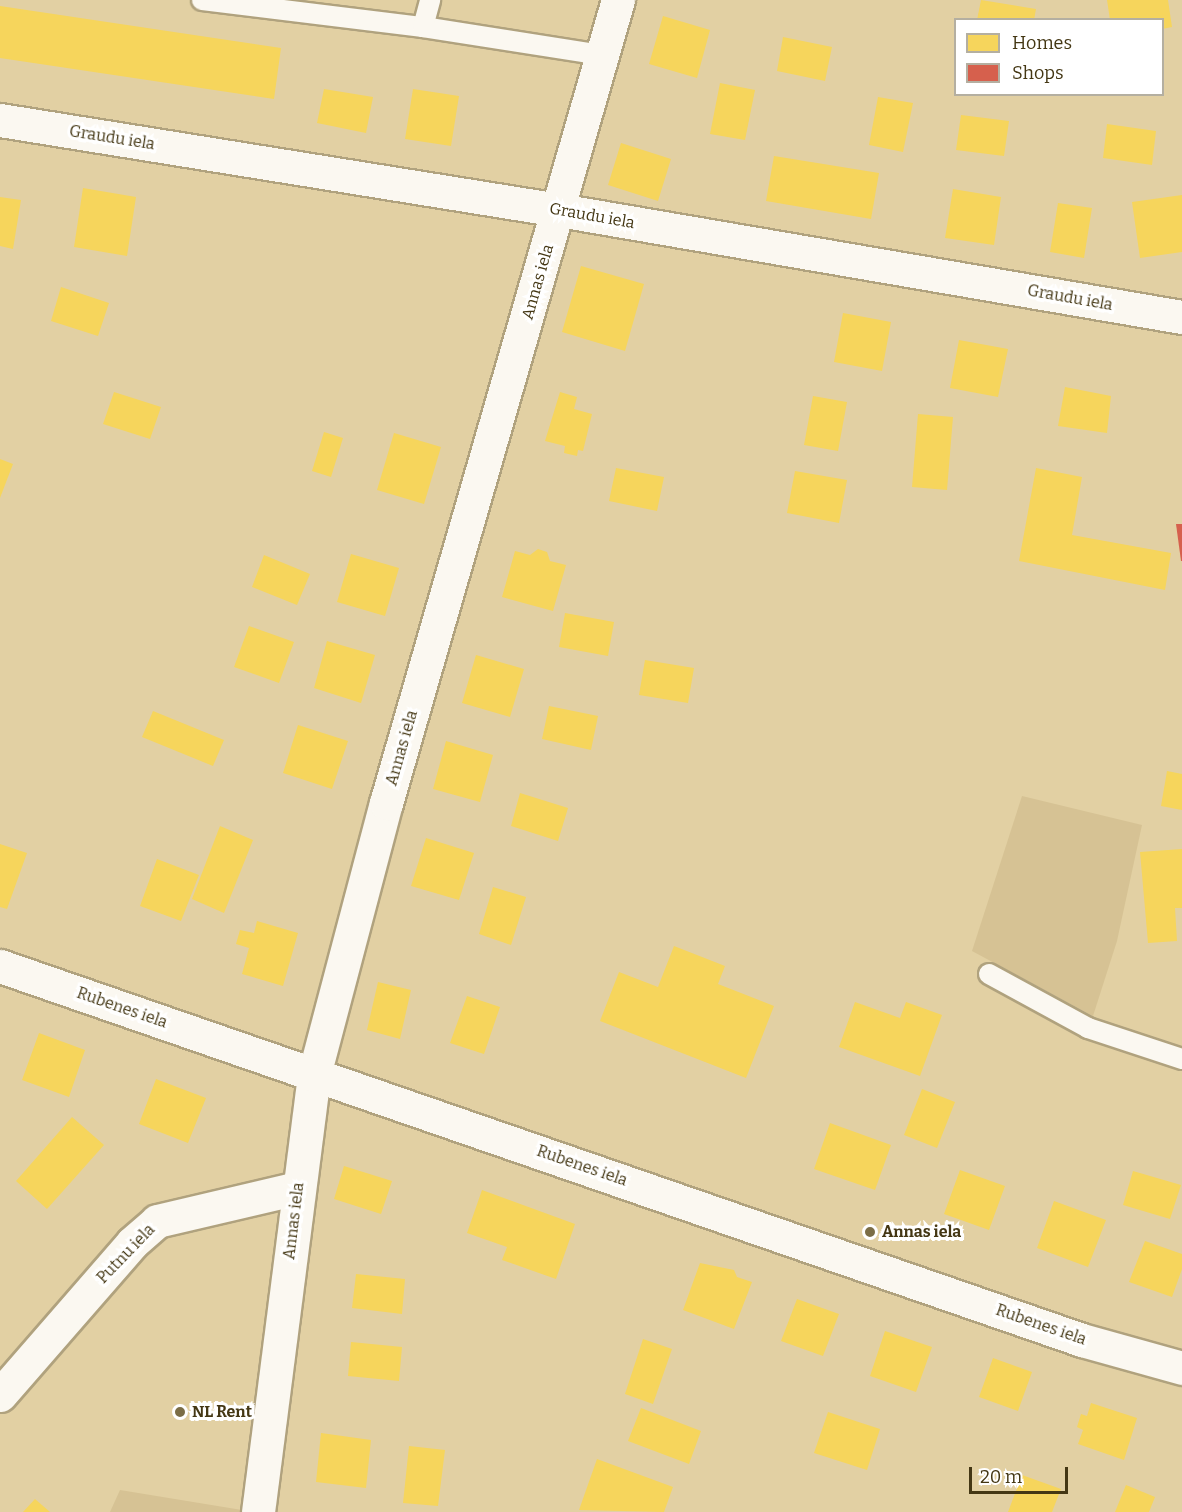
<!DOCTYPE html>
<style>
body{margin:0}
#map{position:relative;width:1182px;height:1512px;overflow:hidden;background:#e2d0a3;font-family:Bitter,serif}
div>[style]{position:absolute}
.green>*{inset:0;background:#d6c294}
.homes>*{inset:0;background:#f6d55c}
.shops>*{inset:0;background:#d6604d}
.roads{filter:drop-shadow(2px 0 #b0a27e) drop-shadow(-2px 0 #b0a27e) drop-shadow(0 2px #b0a27e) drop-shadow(0 -2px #b0a27e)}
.service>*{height:20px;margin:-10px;padding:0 10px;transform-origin:10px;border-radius:10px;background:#fbf8f1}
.minor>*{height:33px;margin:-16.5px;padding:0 16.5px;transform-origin:16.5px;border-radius:16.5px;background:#fbf8f1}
.secondary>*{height:33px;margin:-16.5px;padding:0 16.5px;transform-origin:16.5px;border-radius:16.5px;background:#fbf8f1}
.dots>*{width:16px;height:16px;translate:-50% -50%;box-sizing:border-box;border:3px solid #fff;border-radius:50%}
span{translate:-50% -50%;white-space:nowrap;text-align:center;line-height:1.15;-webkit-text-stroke:6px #fff;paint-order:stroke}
.street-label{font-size:16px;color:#443714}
.poi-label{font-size:16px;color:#443714;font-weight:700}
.left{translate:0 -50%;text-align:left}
.legend{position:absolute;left:954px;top:18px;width:210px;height:78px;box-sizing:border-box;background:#fff;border:2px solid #b4afa1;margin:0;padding:8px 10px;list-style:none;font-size:18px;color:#443714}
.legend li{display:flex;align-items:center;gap:12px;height:30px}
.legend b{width:30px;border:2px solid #b4afa1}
.scale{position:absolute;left:969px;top:1467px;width:99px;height:27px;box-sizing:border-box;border:3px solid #443714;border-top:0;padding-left:8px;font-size:18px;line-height:21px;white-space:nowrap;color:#443714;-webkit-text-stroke:4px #fff;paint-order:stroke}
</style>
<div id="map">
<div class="green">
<div style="clip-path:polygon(1022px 796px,1142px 825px,1117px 941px,1093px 1016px,972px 951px)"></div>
<div style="clip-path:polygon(120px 1490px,248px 1511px,248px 1512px,110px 1512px)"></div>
</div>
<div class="homes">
<div style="clip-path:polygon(981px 0,1036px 9px,1034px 20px,977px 20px)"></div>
<div style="clip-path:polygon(1107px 0,1168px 0,1172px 27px,1162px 29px,1162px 20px,1110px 20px)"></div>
<div style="clip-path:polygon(0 6px,281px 48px,274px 99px,0 58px)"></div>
<div style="clip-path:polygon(663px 16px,710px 30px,697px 78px,649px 64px)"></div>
<div style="clip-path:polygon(783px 37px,832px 47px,825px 81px,777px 71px)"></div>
<div style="clip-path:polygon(720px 83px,755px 90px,745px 140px,710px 134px)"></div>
<div style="clip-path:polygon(324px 89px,373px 97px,366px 133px,317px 123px)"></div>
<div style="clip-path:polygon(413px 89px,459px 96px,451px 146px,405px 139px)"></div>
<div style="clip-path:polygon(878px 97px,913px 103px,903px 152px,869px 145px)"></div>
<div style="clip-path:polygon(961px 115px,1009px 121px,1004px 156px,956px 150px)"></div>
<div style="clip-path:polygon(1107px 124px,1156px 131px,1152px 165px,1103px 158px)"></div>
<div style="clip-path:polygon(621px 143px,671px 159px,658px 201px,608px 185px)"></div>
<div style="clip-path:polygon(774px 156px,879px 173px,871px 219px,766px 201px)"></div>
<div style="clip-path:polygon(83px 188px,136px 197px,127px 256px,74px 247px)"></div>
<div style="clip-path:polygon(953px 189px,1001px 197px,994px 245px,945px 238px)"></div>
<div style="clip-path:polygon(1182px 195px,1182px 252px,1140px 258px,1132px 202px)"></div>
<div style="clip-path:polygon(0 197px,21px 200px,13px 249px,0 246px)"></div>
<div style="clip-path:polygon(1058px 203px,1092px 208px,1084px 258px,1050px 252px)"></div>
<div style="clip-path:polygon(581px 266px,644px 284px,625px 351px,562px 332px)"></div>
<div style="clip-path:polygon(61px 287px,109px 303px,98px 336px,51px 321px)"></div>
<div style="clip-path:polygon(843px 313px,891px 322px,882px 371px,834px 362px)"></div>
<div style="clip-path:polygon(959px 340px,1008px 349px,998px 397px,950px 388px)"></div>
<div style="clip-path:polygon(1065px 387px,1111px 396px,1107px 433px,1058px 426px)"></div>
<div style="clip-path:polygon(114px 392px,161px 407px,150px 439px,103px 424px)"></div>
<div style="clip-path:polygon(560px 392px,577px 397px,574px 409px,592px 414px,583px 451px,578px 450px,577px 456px,564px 453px,565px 446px,545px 441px)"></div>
<div style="clip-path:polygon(813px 396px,847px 402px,838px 451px,804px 445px)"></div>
<div style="clip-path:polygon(918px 414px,953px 417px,947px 490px,912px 487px)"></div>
<div style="clip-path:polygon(324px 432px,343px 438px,331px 477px,312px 471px)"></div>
<div style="clip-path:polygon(394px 433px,441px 447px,424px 504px,377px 490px)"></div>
<div style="clip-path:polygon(0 459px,13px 464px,0 498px)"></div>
<div style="clip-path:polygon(616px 468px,664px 477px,657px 511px,609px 501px)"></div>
<div style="clip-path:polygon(1036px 468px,1082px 477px,1072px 535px,1171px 553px,1165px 590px,1019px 561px)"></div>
<div style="clip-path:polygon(795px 471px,847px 480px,839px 523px,787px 513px)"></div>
<div style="clip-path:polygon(538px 549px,547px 552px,550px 561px,566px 565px,553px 611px,502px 597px,515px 551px,530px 555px)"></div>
<div style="clip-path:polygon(351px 554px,399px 568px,385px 616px,337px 602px)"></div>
<div style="clip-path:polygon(264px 555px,310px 574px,297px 605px,252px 587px)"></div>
<div style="clip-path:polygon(565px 613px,614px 622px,608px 656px,559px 647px)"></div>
<div style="clip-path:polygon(249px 626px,294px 642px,279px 683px,234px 667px)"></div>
<div style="clip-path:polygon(327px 641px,375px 655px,361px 703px,314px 688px)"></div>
<div style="clip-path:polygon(476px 655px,524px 669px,510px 717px,462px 703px)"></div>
<div style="clip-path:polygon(645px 660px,694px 668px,688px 703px,639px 695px)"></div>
<div style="clip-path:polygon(549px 706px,598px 716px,591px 750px,542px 739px)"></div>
<div style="clip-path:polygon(153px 711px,224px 740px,213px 766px,142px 737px)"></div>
<div style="clip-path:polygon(298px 725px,348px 741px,332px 789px,283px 773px)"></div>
<div style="clip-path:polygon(446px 741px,493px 755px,480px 802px,433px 789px)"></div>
<div style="clip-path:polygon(1167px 771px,1182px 774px,1182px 810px,1161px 806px)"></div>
<div style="clip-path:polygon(520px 793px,568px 808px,558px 841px,511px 826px)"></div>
<div style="clip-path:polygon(220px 826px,253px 840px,224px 913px,192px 899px)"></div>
<div style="clip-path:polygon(426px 838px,474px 853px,459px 900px,411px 886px)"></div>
<div style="clip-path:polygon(0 844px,27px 853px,7px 909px,0 907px)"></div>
<div style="clip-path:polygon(1182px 849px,1182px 908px,1175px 908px,1177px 941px,1148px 943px,1140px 852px)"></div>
<div style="clip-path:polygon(157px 859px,199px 875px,181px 921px,140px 906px)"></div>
<div style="clip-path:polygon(493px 887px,526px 897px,511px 945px,479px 934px)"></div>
<div style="clip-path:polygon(257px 921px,298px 933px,283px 986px,242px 974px,249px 948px,236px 944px,240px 930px,254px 933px)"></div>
<div style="clip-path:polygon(674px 946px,725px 966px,718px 984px,774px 1006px,746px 1078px,600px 1021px,619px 972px,658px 987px)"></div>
<div style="clip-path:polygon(378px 982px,411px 990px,400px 1039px,367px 1030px)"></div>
<div style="clip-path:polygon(467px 996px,500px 1007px,484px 1054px,450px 1043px)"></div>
<div style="clip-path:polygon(855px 1002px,900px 1018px,906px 1002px,942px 1015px,920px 1076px,839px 1047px)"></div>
<div style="clip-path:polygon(39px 1033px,85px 1050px,69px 1097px,22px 1080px)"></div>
<div style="clip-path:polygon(156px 1079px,206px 1098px,188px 1143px,139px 1124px)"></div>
<div style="clip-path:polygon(922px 1089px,955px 1102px,937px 1148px,904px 1135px)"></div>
<div style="clip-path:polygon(72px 1117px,104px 1145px,47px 1209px,16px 1181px)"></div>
<div style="clip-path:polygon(830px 1123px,891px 1145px,875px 1190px,814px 1169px)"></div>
<div style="clip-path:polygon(344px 1166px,392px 1181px,381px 1214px,334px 1199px)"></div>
<div style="clip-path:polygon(960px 1170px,1005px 1186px,989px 1230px,944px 1214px)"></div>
<div style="clip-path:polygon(1133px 1171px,1181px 1185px,1170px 1219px,1123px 1205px)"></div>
<div style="clip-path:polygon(482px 1190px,575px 1224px,556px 1279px,502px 1260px,507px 1247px,467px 1233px)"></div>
<div style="clip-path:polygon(1054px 1201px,1106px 1220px,1088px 1267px,1037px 1248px)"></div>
<div style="clip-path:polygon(1145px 1241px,1182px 1254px,1182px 1269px,1172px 1297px,1129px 1282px)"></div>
<div style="clip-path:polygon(700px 1263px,734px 1270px,737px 1277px,752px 1282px,734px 1329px,683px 1310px)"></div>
<div style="clip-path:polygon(356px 1274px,405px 1279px,402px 1314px,352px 1308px)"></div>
<div style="clip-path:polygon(797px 1299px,839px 1314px,823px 1356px,781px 1341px)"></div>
<div style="clip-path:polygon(885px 1331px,932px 1347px,916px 1392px,870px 1376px)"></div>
<div style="clip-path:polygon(643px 1339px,672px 1349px,653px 1404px,625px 1394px)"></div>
<div style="clip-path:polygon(351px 1342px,402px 1347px,399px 1381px,348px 1376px)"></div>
<div style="clip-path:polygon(993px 1358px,1032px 1372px,1018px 1411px,979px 1397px)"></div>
<div style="clip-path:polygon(1091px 1403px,1137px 1418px,1124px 1460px,1078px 1444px,1083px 1430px,1077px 1427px,1081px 1414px,1087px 1416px)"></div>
<div style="clip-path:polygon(641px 1408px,701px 1431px,689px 1464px,628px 1441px)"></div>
<div style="clip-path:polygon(828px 1412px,880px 1429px,867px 1470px,814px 1453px)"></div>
<div style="clip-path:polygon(321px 1433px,371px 1440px,366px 1488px,316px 1482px)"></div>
<div style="clip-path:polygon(409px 1446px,445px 1450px,438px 1506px,403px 1503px)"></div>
<div style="clip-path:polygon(597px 1459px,673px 1487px,664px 1512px,579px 1510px)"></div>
<div style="clip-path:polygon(1022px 1475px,1061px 1489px,1052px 1512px,1008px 1512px)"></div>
<div style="clip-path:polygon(1126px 1485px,1155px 1497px,1149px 1512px,1115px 1512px)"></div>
<div style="clip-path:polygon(35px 1499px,50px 1512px,23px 1512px)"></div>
</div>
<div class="shops">
<div style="clip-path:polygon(1176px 524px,1182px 524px,1182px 561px,1181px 561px)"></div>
</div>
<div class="roads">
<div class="service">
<div style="left:202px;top:0;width:223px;rotate:7deg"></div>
<div style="left:423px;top:27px;width:180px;rotate:8.9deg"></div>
<div style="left:423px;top:27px;width:28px;rotate:-75deg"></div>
<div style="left:989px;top:974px;width:113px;rotate:28.6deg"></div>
<div style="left:1088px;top:1028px;width:99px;rotate:18.3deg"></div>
</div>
<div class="minor">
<div style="left:0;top:120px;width:566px;rotate:9.15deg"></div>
<div style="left:559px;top:210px;width:632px;rotate:9.75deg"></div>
<div style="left:0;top:1395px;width:201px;rotate:-49deg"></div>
<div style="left:132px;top:1243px;width:33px;rotate:-41deg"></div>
<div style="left:157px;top:1221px;width:145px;rotate:-13.2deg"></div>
<div style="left:258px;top:1512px;width:441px;rotate:-82.7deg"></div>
<div style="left:314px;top:1075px;width:281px;rotate:-75.2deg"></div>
<div style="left:386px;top:803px;width:836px;rotate:-73.89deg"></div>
</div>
<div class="secondary">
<div style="left:0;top:966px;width:1145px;rotate:19.07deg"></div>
<div style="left:1082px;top:1340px;width:104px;rotate:15.6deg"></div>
</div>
</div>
<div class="dots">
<div style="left:870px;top:1232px;background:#7b6d46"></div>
<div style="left:180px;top:1412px;background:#7b6d46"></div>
</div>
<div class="street-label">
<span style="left:112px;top:138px;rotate:9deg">Graudu iela</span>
<span style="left:592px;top:216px;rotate:10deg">Graudu iela</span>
<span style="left:538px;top:282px;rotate:-74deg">Annas iela</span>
<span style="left:1070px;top:298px;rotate:10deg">Graudu iela</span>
<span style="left:402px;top:748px;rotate:-74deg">Annas iela</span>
<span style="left:122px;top:1008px;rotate:19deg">Rubenes iela</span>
<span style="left:582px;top:1166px;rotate:19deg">Rubenes iela</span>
<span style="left:294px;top:1221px;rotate:-83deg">Annas iela</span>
<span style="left:126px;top:1254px;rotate:-46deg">Putnu iela</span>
<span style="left:1041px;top:1325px;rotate:19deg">Rubenes iela</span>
</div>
<div class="poi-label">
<span class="left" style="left:882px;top:1232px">Annas iela</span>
<span class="left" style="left:192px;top:1412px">NL Rent</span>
</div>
<ul class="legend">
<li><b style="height:16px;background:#f6d55c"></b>Homes</li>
<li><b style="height:16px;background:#d6604d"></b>Shops</li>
</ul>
<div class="scale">20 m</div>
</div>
